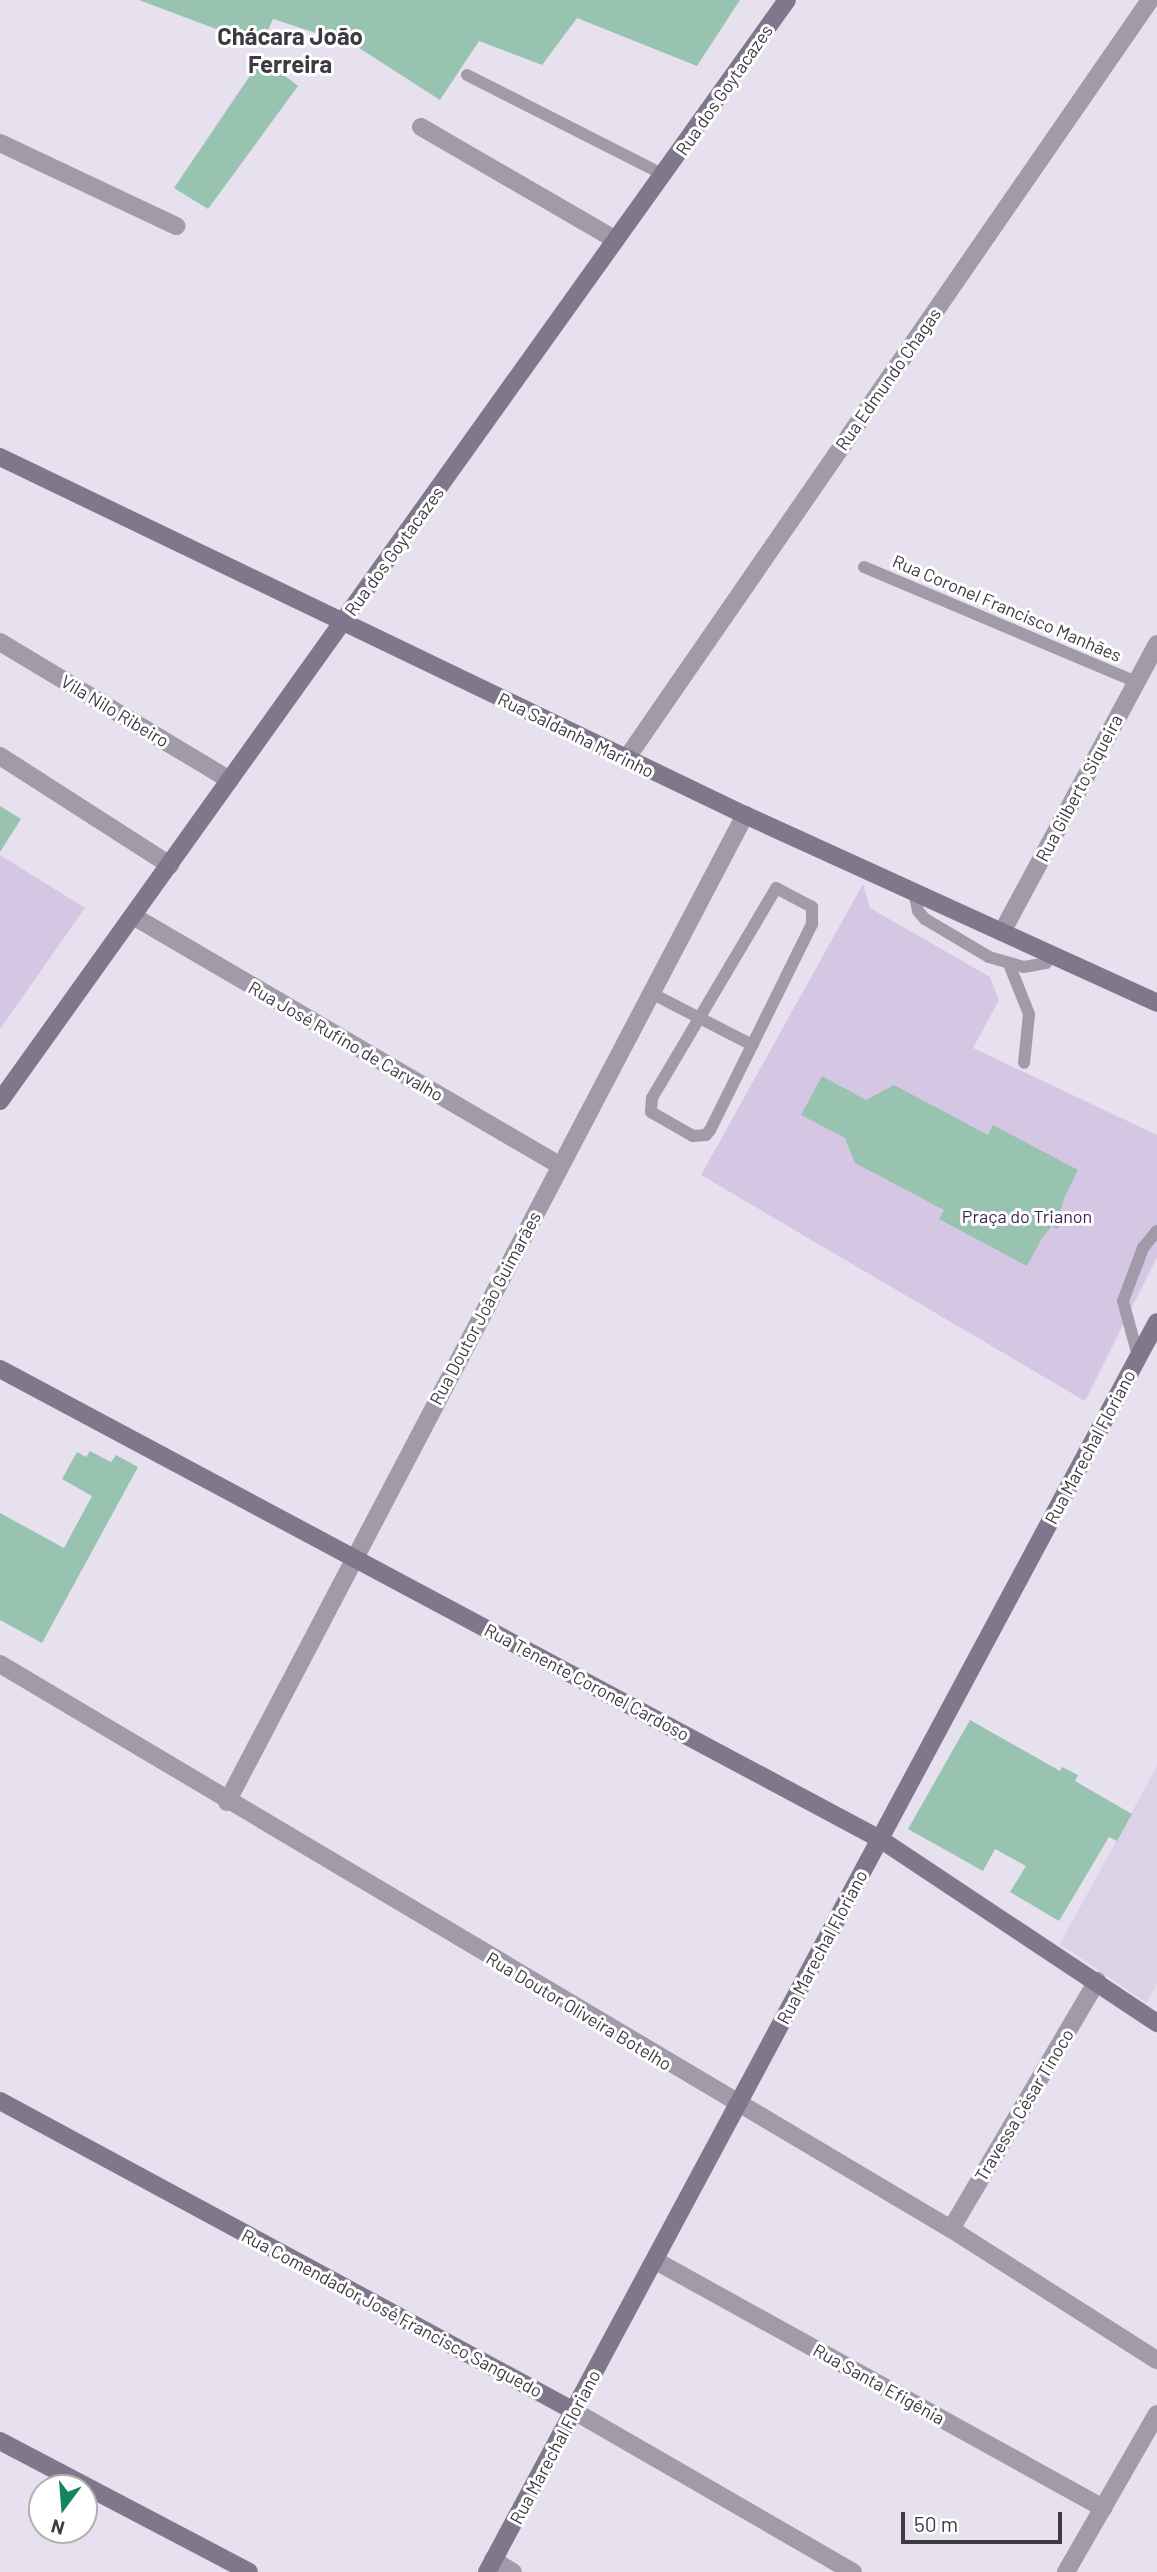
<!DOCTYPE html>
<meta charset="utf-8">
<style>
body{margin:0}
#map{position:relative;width:1157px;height:2572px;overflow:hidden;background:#e7e0ef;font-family:Barlow,sans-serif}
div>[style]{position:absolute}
.built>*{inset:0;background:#dcd2e7}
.green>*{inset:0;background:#d5c7e4}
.building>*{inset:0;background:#99c3b1}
.lane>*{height:12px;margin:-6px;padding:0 6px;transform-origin:6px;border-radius:6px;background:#a19aa9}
.street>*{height:18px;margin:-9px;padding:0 9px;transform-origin:9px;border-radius:9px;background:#a19aa9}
.secondary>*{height:18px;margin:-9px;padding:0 9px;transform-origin:9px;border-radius:9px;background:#81778d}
span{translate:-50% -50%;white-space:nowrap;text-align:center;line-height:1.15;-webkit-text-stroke:6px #fff;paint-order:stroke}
.street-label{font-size:18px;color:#3d3b41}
.park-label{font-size:18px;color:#3f2754}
.district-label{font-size:24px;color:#3d3b41;font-weight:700}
.north{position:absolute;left:28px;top:2474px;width:70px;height:70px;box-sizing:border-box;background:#fff;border:2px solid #b1b1b3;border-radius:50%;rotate:196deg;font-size:19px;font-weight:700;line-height:28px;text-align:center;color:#3d3b41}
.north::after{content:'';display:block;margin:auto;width:24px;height:32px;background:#148563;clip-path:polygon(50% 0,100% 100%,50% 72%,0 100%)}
.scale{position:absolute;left:901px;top:2512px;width:161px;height:32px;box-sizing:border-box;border:4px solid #3d3b41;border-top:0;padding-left:9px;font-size:21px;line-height:24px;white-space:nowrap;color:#3d3b41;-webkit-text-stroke:5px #fff;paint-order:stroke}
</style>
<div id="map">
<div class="built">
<div style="clip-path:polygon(1157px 1766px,1157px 1984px,1147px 2003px,1060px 1944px)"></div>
</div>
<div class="green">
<div style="clip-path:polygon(0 855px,85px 908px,0 1029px)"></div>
<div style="clip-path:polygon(863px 884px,870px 908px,990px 977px,999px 1000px,973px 1048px,1157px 1135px,1157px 1257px,1085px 1401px,701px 1175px)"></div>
</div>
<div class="building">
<div style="clip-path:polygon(139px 0,740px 0,697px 66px,577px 18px,542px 65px,479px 41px,440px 100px,356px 46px,273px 19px,261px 46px)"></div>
<div style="clip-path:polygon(262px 58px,298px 86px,208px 209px,174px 188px)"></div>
<div style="clip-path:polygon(0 806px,21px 819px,0 852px)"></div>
<div style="clip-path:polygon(822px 1076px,866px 1100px,894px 1085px,988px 1135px,993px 1125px,1078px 1170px,1065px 1196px,1060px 1212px,1065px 1215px,1058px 1229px,1052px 1226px,1042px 1238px,1027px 1266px,939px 1219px,944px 1210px,855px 1163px,845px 1138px,801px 1115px)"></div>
<div style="clip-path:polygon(90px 1451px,111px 1462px,116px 1455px,138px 1467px,42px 1643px,0 1620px,0 1513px,64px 1548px,92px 1496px,62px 1479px,77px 1452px,86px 1457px)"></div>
<div style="clip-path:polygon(970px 1720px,1060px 1771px,1062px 1767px,1078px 1775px,1075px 1781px,1132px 1814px,1117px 1841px,1109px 1837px,1059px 1921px,1010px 1892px,1026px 1866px,995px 1849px,983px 1871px,908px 1829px)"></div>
</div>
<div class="lane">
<div style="left:467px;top:75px;width:221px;rotate:26.9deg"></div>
<div style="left:864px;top:567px;width:295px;rotate:22.9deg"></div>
<div style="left:776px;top:888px;width:41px;rotate:27.8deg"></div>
<div style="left:812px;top:907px;width:17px;rotate:90deg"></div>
<div style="left:812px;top:924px;width:230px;rotate:116.3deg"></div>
<div style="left:710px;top:1130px;width:6px;rotate:129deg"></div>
<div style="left:706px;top:1135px;width:13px;rotate:176deg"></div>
<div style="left:693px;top:1136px;width:48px;rotate:-150.3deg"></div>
<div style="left:651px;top:1112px;width:14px;rotate:-86deg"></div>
<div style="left:652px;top:1098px;width:244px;rotate:-59.4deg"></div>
<div style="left:914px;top:892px;width:19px;rotate:78deg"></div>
<div style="left:918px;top:911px;width:11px;rotate:49deg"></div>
<div style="left:925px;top:919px;width:74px;rotate:30.7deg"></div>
<div style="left:989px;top:957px;width:36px;rotate:16deg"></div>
<div style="left:1024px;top:967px;width:22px;rotate:-10deg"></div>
<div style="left:1046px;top:963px;width:11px;rotate:-49deg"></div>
<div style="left:1009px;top:964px;width:54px;rotate:68.2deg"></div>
<div style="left:1029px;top:1014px;width:49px;rotate:95.8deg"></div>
<div style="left:651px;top:993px;width:114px;rotate:27.2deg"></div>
<div style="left:1138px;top:1356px;width:57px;rotate:-105.3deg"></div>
<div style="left:1123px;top:1301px;width:57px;rotate:-69.3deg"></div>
<div style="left:1143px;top:1248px;width:22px;rotate:-51deg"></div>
</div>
<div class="street">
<div style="left:421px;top:127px;width:225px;rotate:30.1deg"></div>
<div style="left:0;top:143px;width:195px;rotate:25.2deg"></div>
<div style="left:0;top:642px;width:268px;rotate:31deg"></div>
<div style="left:0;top:756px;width:202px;rotate:32.7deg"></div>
<div style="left:626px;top:759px;width:922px;rotate:-55.38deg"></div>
<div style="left:133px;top:916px;width:495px;rotate:30.3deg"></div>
<div style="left:1002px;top:932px;width:327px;rotate:-61.7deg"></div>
<div style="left:0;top:1664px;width:1106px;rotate:30.72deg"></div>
<div style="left:951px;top:2229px;width:244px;rotate:32.5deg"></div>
<div style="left:227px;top:1802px;width:1115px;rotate:-62.31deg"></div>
<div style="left:951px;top:2229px;width:288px;rotate:-59.5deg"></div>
<div style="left:656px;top:2261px;width:511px;rotate:28.92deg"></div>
<div style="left:574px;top:2411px;width:322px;rotate:30deg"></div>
<div style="left:493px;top:2560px;width:23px;rotate:31deg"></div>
<div style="left:1066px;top:2572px;width:182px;rotate:-60.1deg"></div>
</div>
<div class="secondary">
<div style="left:0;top:457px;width:827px;rotate:25.67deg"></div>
<div style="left:745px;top:815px;width:453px;rotate:24.5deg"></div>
<div style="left:0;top:1101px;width:1353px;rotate:-54.44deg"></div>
<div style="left:0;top:1369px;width:998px;rotate:28.11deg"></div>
<div style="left:880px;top:1839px;width:333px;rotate:33.6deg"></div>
<div style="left:0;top:2101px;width:652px;rotate:28.37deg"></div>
<div style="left:0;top:2441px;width:281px;rotate:27.7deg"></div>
<div style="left:487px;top:2572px;width:1418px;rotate:-61.81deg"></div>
</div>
<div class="street-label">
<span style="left:724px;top:90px;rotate:-55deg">Rua dos Goytacazes</span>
<span style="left:888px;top:379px;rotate:-55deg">Rua Edmundo Chagas</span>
<span style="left:394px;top:551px;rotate:-54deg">Rua dos Goytacazes</span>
<span style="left:1007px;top:608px;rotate:23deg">Rua Coronel Francisco Manhães</span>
<span style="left:115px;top:711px;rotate:31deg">Vila Nilo Ribeiro</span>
<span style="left:576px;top:735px;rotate:26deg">Rua Saldanha Marinho</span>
<span style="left:1079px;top:788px;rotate:-62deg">Rua Gilberto Siqueira</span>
<span style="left:346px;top:1041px;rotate:30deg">Rua José Rufino de Carvalho</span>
<span style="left:485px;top:1308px;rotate:-62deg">Rua Doutor João Guimarães</span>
<span style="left:1090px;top:1447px;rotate:-62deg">Rua Marechal Floriano</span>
<span style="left:587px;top:1682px;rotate:28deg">Rua Tenente Coronel Cardoso</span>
<span style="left:822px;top:1947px;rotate:-62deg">Rua Marechal Floriano</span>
<span style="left:579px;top:2011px;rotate:31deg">Rua Doutor Oliveira Botelho</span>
<span style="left:1024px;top:2105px;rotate:-59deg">Travessa César Tinoco</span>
<span style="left:392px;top:2313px;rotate:28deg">Rua Comendador José Francisco Sanguedo</span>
<span style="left:879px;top:2384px;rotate:29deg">Rua Santa Efigênia</span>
<span style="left:555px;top:2447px;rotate:-62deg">Rua Marechal Floriano</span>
</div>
<div class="park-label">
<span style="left:1027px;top:1216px">Praça do Trianon</span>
</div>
<div class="district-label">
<span style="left:290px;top:50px">Chácara João<br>Ferreira</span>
</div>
<div class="north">N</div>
<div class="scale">50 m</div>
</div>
